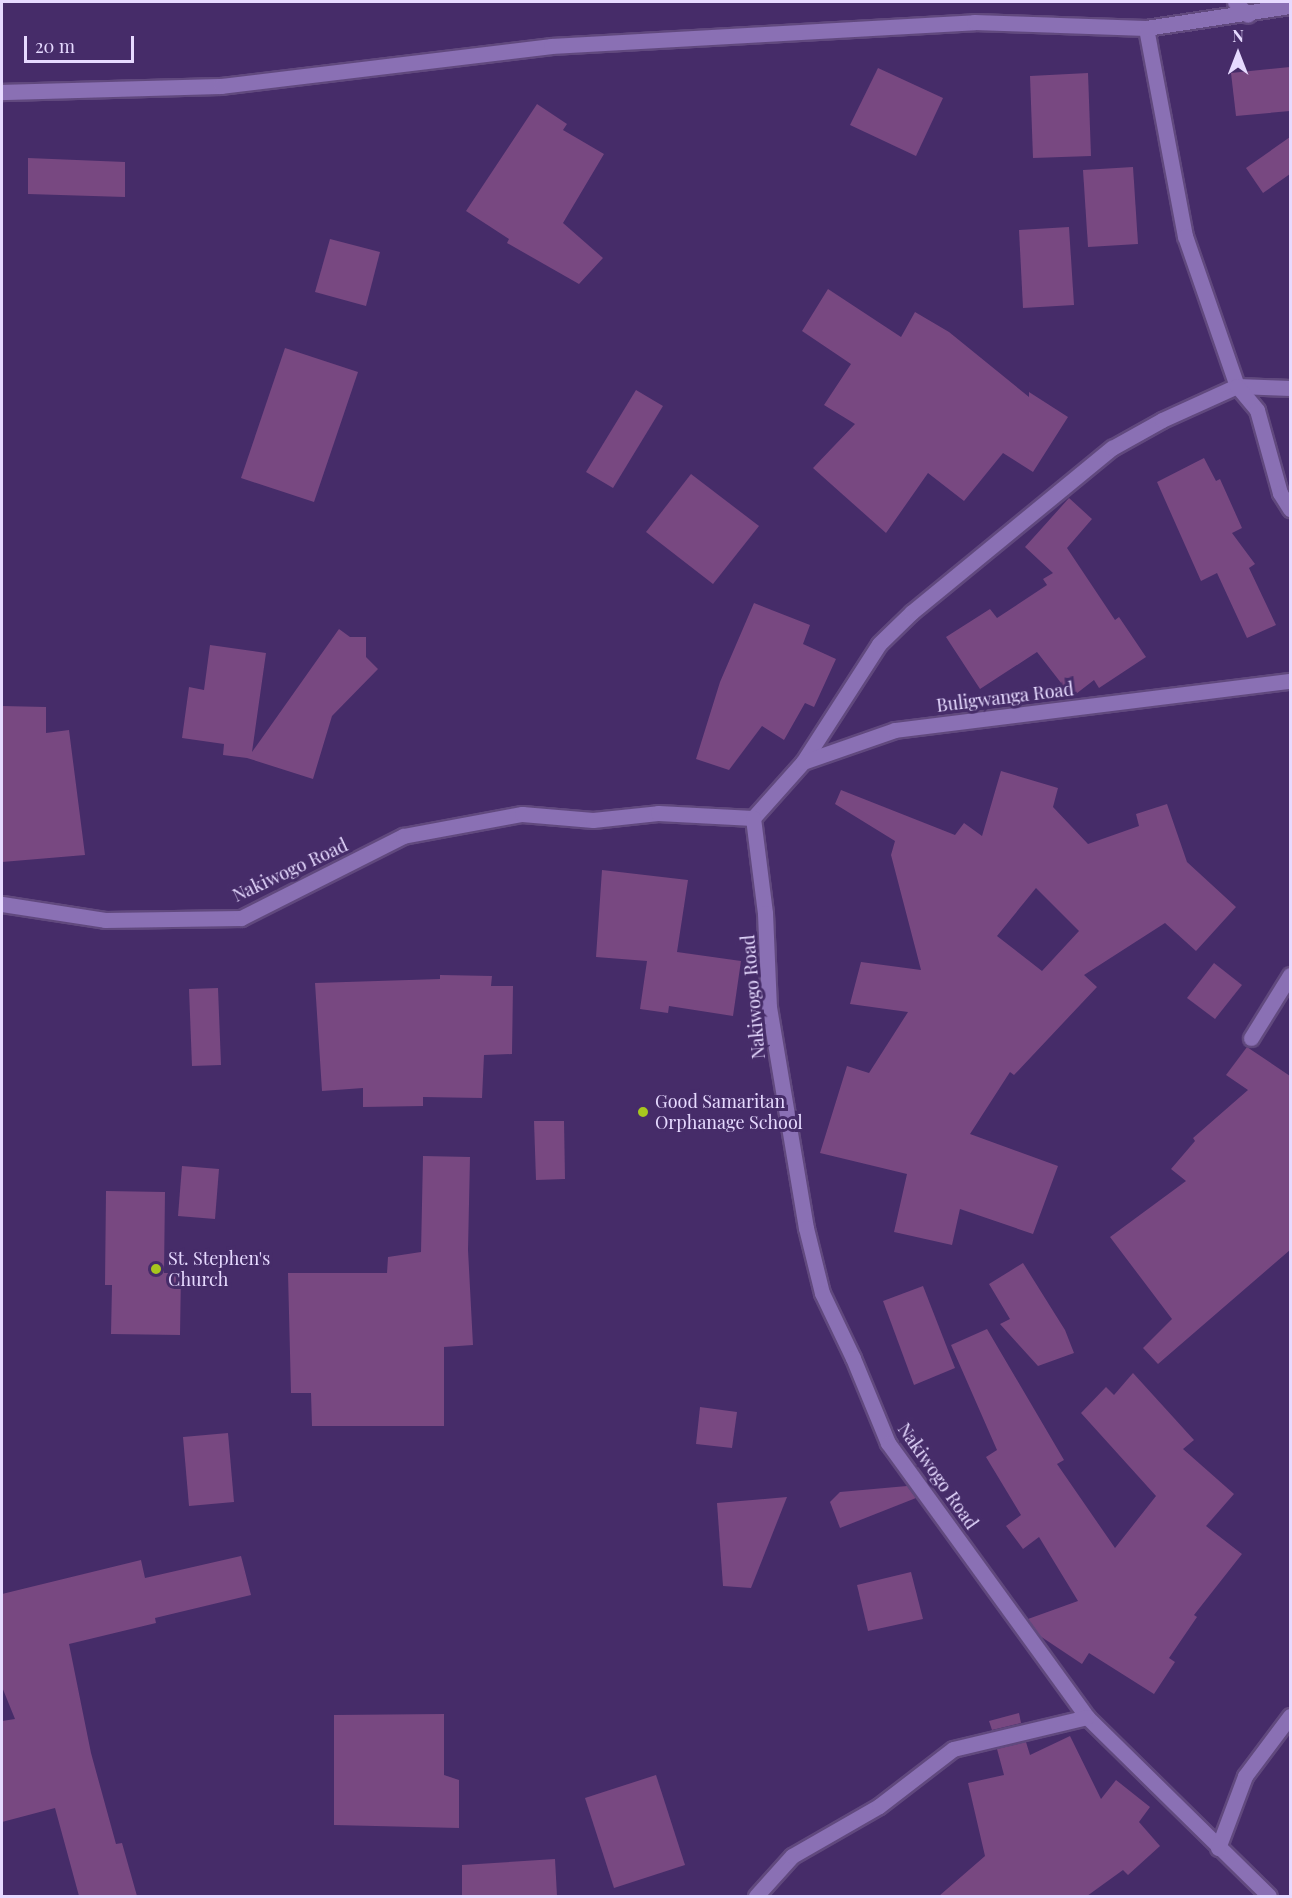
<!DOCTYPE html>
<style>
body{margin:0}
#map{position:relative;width:1292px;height:1898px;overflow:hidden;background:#462c69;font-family:"Playfair Display",serif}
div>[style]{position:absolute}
.building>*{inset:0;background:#784881}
.roads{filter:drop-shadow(2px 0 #61497e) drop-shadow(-2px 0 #61497e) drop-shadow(0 2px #61497e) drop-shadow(0 -2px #61497e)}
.minor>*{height:15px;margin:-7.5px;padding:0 7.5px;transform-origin:7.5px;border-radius:7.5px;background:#8a70b4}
.dots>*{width:16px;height:16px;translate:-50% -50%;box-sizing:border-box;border:3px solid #462c69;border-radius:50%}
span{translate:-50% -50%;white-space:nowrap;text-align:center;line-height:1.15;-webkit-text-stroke:6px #462c69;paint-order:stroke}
.street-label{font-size:18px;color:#e6daff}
.poi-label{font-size:18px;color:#e6daff}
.left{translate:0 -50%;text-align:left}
.frame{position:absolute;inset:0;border:3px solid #e6daff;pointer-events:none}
.north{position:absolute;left:1208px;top:24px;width:60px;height:60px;-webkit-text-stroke:4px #462c69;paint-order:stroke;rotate:0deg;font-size:16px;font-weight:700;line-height:24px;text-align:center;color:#e6daff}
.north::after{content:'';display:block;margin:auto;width:21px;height:27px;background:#e6daff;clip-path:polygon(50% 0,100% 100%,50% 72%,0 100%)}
.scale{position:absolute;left:24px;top:36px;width:110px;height:27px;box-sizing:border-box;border:3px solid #e6daff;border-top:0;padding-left:8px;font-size:18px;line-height:21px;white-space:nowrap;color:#e6daff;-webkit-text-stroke:4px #462c69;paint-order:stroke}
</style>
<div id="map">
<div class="building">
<div style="clip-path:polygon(1290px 67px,1290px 111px,1236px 116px,1231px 73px)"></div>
<div style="clip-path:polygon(878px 68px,943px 98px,916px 156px,850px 125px)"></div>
<div style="clip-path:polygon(1088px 73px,1091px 156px,1033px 158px,1030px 76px)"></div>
<div style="clip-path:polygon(537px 104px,567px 124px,563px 130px,604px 154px,563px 223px,603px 258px,579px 284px,507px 243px,509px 239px,466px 211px)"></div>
<div style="clip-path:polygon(1290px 137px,1290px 174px,1263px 193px,1246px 168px)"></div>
<div style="clip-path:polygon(28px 158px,125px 162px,125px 197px,28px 194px)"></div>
<div style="clip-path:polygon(1133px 167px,1138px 244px,1088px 247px,1083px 170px)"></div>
<div style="clip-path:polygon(1069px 227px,1074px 305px,1023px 308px,1019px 230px)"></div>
<div style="clip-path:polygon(330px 239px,380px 252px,366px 306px,315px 292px)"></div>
<div style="clip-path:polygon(828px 289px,901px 337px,915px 312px,949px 332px,1029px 397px,1029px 392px,1068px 417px,1033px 472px,1003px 453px,964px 501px,928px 473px,886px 533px,841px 493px,813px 468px,855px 424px,824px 405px,851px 364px,802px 331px)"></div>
<div style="clip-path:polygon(285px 348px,358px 372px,314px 502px,241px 478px)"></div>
<div style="clip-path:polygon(636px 390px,663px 406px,613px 488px,586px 472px)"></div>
<div style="clip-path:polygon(1204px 458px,1216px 481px,1220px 479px,1242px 528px,1232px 533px,1255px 564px,1249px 568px,1276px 625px,1247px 638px,1217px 573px,1201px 581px,1157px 482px)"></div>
<div style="clip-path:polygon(691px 474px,759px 526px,713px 584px,646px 532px)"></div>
<div style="clip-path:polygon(1069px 498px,1092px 519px,1067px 548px,1115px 620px,1119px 617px,1146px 657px,1099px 688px,1094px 680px,1072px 697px,1037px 652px,980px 689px,946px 637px,990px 609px,997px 618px,1047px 585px,1043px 579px,1053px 573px,1025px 547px)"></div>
<div style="clip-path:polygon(754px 603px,810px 625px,803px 644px,836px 659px,814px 707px,805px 703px,784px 740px,762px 726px,729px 770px,696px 759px,720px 682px)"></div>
<div style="clip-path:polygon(339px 629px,350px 637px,366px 637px,366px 657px,378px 669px,332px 716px,313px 779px,247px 758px,223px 755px,224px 744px,182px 738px,189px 687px,204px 690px,210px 645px,266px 653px,252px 752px)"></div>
<div style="clip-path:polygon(2px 706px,46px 707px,46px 733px,69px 730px,85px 855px,2px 862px)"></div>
<div style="clip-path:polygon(evenodd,1001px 771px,1058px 788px,1053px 807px,1088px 844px,1139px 826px,1136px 814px,1167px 804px,1187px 862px,1236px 907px,1196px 951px,1165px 923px,1084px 975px,1097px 987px,1014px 1075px,1010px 1072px,970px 1134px,1058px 1166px,1033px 1234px,960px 1209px,952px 1245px,894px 1232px,907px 1174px,820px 1153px,847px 1066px,869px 1073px,908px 1012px,850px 1004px,861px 962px,921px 970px,891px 855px,895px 841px,835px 804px,841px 790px,955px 835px,964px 823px,982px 836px,1001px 771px,1036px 888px,1079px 931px,1042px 971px,997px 936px,1036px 888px)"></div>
<div style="clip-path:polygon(602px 870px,688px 880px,677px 952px,741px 961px,733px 1016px,669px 1006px,668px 1013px,640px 1009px,647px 961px,596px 957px)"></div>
<div style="clip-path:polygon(1214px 963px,1242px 985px,1215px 1019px,1187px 998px)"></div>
<div style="clip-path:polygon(440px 975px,492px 976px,491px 986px,513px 986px,512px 1054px,484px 1055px,482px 1098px,423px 1097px,423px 1106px,363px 1107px,363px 1088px,322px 1091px,315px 983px,440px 979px)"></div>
<div style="clip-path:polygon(218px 988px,221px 1065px,192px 1066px,189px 989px)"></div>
<div style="clip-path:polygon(1247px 1047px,1290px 1076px,1290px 1250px,1158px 1364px,1143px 1348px,1172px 1319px,1110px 1237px,1186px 1181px,1171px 1169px,1195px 1141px,1193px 1138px,1248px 1090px,1226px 1075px)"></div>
<div style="clip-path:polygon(534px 1121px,564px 1121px,565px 1179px,536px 1180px)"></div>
<div style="clip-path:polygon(423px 1156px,470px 1157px,468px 1250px,473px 1345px,444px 1347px,444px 1426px,312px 1426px,311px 1393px,291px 1393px,288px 1273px,387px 1273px,388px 1257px,421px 1252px)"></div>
<div style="clip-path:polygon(182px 1166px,219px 1169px,215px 1219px,178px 1216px)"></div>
<div style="clip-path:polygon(106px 1191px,165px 1192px,164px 1273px,181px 1273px,180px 1335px,111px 1334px,112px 1285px,105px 1285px)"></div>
<div style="clip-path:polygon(1023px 1263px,1065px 1330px,1074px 1353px,1038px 1366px,1000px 1324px,1010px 1319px,989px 1284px)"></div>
<div style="clip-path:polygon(923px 1286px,955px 1368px,914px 1385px,883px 1301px)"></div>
<div style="clip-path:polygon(987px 1329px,1064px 1460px,1057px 1464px,1115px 1548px,1156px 1496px,1081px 1413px,1106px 1387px,1114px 1395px,1133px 1373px,1194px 1440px,1183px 1449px,1234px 1494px,1206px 1526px,1242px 1554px,1194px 1615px,1197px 1617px,1169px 1658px,1175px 1662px,1154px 1694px,1089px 1653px,1082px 1664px,1040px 1636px,1028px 1619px,1078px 1601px,1039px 1537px,1023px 1549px,1006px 1526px,1021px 1515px,986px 1457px,997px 1450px,951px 1345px)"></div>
<div style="clip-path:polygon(700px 1407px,737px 1412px,732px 1448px,696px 1444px)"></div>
<div style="clip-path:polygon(228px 1433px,234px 1502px,189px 1506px,183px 1437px)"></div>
<div style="clip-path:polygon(907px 1486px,916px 1498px,840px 1528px,830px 1502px,840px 1492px)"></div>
<div style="clip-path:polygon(787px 1497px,751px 1588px,723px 1586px,717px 1503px)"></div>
<div style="clip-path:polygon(241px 1556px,251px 1595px,155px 1618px,156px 1623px,69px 1644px,91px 1753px,116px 1844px,122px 1843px,137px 1896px,79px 1896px,55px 1808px,2px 1822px,2px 1721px,15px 1719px,2px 1687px,2px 1594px,141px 1560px,145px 1578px)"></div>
<div style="clip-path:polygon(911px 1572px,923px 1619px,868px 1631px,857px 1585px)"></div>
<div style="clip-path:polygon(1019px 1713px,1021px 1723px,992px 1730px,989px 1721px)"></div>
<div style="clip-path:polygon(444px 1714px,444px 1775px,459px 1780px,459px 1828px,334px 1825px,334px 1715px)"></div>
<div style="clip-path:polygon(1070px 1736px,1101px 1799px,1116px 1780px,1150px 1807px,1139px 1822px,1160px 1846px,1128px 1875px,1123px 1870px,1087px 1896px,939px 1896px,985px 1856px,968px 1783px,1004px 1775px,997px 1749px,1026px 1742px,1030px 1755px)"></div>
<div style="clip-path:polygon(656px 1775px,685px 1865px,614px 1888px,585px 1798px)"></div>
<div style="clip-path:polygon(555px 1859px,557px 1896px,462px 1896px,462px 1865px)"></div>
</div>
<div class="roads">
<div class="minor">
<div style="left:1235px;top:2px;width:18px;rotate:45deg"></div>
<div style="left:1146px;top:28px;width:212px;rotate:79.4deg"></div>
<div style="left:1185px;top:236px;width:159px;rotate:70.9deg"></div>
<div style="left:1237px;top:386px;width:53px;rotate:2.2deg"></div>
<div style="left:2px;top:92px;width:219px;rotate:-1.6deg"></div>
<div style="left:221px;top:86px;width:332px;rotate:-6.9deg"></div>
<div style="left:551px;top:46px;width:424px;rotate:-3.2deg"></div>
<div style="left:974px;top:22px;width:172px;rotate:2deg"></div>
<div style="left:1146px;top:28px;width:146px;rotate:-8.7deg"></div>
<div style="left:803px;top:762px;width:140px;rotate:-57.2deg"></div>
<div style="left:879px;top:644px;width:46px;rotate:-44.1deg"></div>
<div style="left:912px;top:612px;width:259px;rotate:-39.4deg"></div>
<div style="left:1112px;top:448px;width:57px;rotate:-29.2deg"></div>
<div style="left:1162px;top:420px;width:82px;rotate:-24.4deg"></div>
<div style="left:1237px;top:386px;width:31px;rotate:50deg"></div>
<div style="left:1257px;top:410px;width:86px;rotate:74.5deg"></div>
<div style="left:1280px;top:493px;width:19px;rotate:58deg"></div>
<div style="left:753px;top:818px;width:75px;rotate:-48.2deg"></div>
<div style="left:803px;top:762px;width:97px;rotate:-19.2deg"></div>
<div style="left:895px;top:730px;width:398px;rotate:-7.1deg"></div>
<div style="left:2px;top:904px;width:104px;rotate:8.8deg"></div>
<div style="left:105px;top:920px;width:136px;rotate:-0.8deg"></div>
<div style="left:241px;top:918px;width:182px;rotate:-26.8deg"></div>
<div style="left:403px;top:836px;width:121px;rotate:-10.5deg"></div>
<div style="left:522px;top:814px;width:71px;rotate:4.8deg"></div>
<div style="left:593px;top:820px;width:65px;rotate:-6.1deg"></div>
<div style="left:658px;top:813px;width:95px;rotate:3deg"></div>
<div style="left:753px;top:818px;width:96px;rotate:82.8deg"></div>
<div style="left:765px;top:913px;width:94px;rotate:87.6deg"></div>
<div style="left:769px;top:1007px;width:224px;rotate:80.5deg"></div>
<div style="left:806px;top:1228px;width:67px;rotate:76.2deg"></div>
<div style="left:822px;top:1293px;width:72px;rotate:64.5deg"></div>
<div style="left:853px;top:1358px;width:92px;rotate:67.6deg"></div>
<div style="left:888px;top:1443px;width:339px;rotate:54deg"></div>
<div style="left:1087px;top:1717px;width:255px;rotate:44.5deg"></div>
<div style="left:1251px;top:1038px;width:74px;rotate:-58.2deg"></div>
<div style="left:1218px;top:1848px;width:77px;rotate:-69.4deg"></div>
<div style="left:1245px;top:1776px;width:75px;rotate:-53.1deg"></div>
<div style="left:756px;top:1896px;width:54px;rotate:-48deg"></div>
<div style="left:792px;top:1856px;width:100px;rotate:-29.9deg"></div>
<div style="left:879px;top:1806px;width:93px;rotate:-37.6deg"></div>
<div style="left:953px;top:1749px;width:138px;rotate:-13.4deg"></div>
</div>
</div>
<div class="dots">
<div style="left:643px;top:1112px;background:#a7c71e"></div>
<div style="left:156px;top:1269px;background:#a7c71e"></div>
</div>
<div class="street-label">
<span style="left:1005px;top:697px;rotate:-7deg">Buligwanga Road</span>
<span style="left:290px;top:870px;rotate:-25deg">Nakiwogo Road</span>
<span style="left:753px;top:997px;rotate:-95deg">Nakiwogo Road</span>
<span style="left:938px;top:1476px;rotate:55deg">Nakiwogo Road</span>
</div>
<div class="poi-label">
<span class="left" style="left:655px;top:1112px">Good Samaritan<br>Orphanage School</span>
<span class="left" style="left:168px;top:1269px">St. Stephen's<br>Church</span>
</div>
<div class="frame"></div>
<div class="north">N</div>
<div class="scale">20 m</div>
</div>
